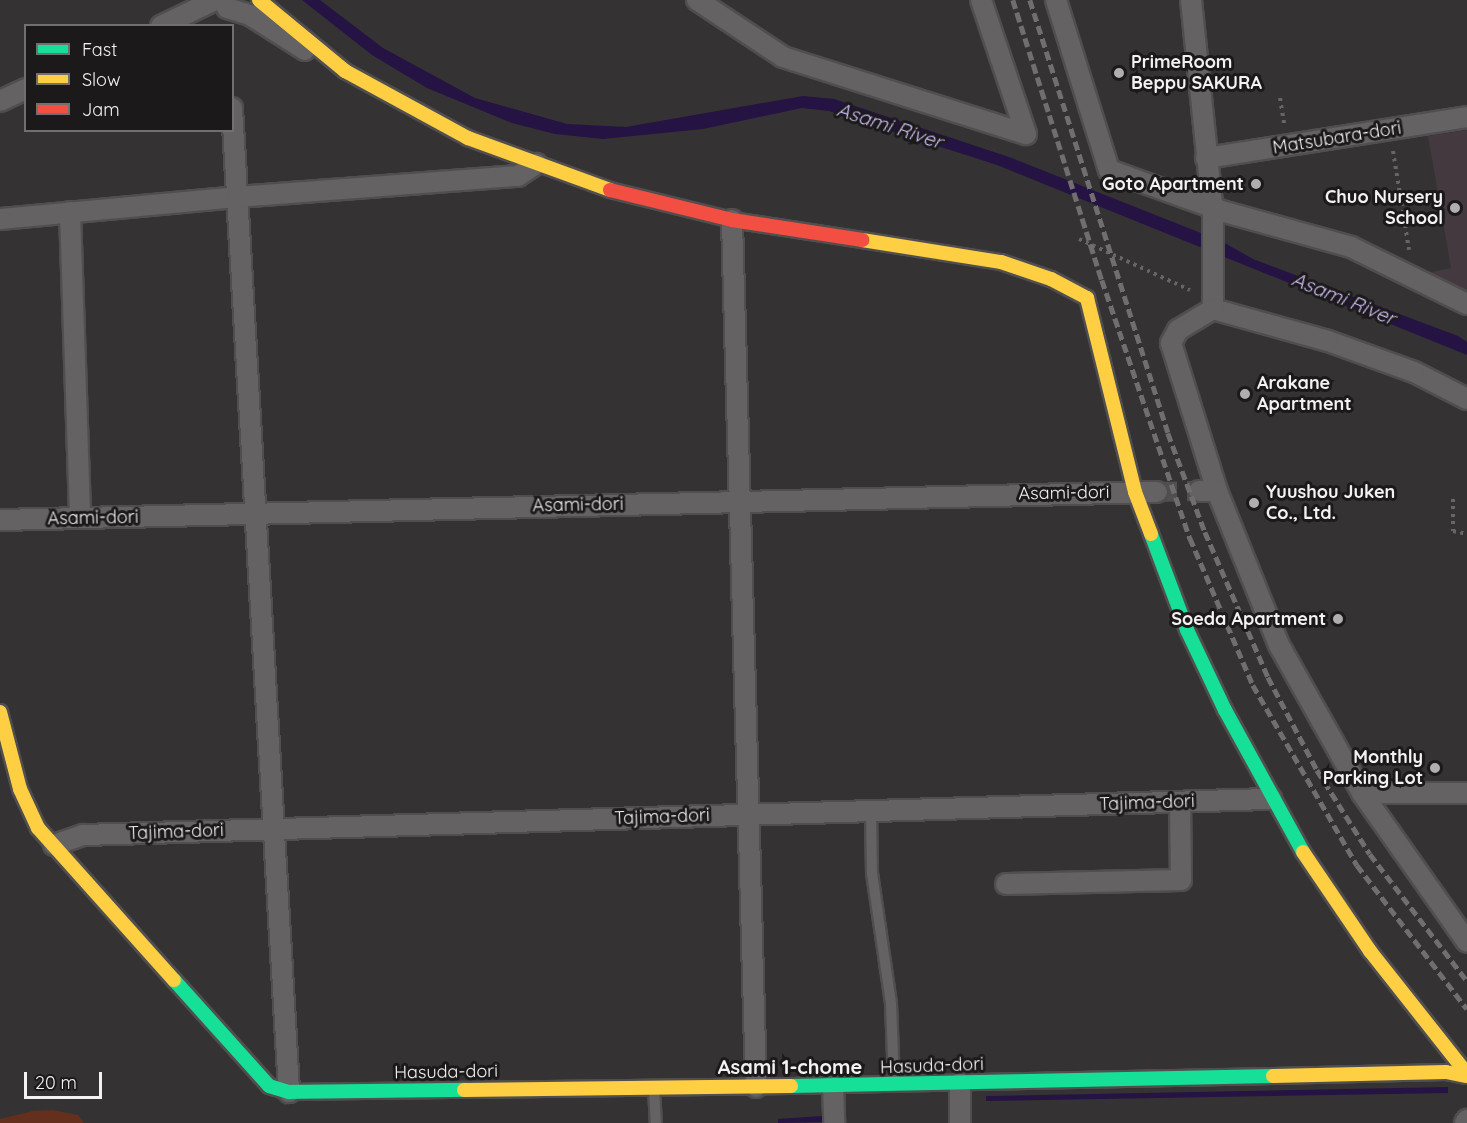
<!DOCTYPE html>
<style>
body{margin:0}
#map{position:relative;width:1467px;height:1123px;overflow:hidden;background:#353233;font-family:Quicksand,sans-serif}
div>[style]{position:absolute}
.built>*{inset:0;background:#43393e}
.green>*{inset:0;background:#64301d}
.water>*{inset:0;background:#251344}
.street-tunnel>*{height:20px;margin-top:-10px;transform-origin:0;background:repeating-linear-gradient(90deg,#524f50 0 20px,transparent 0 30px)}
.path>*{height:4px;margin-top:-2px;transform-origin:0;background:repeating-linear-gradient(90deg,#676666 0 3px,transparent 0 7.5px)}
.roads{filter:drop-shadow(2px 0 #504e4f) drop-shadow(-2px 0 #504e4f) drop-shadow(0 2px #504e4f) drop-shadow(0 -2px #504e4f)}
.lane>*{height:10px;margin:-5px;padding:0 5px;transform-origin:5px;border-radius:5px;background:#646263}
.street>*{height:20px;margin:-10px;padding:0 10px;transform-origin:10px;border-radius:10px;background:#646263}
.fast>*{height:14px;margin:-7px;padding:0 7px;transform-origin:7px;border-radius:7px;background:#16e098}
.slow>*{height:14px;margin:-7px;padding:0 7px;transform-origin:7px;border-radius:7px;background:#ffcf43}
.jam>*{height:14px;margin:-7px;padding:0 7px;transform-origin:7px;border-radius:7px;background:#f24e42}
.rail>*{height:4.5px;margin-top:-2.25px;transform-origin:0;background:repeating-linear-gradient(90deg,#706e6e 0 9px,transparent 0 13.5px)}
.dots>*{width:16px;height:16px;translate:-50% -50%;box-sizing:border-box;border:3px solid #1c191a;border-radius:50%}
span{translate:-50% -50%;white-space:nowrap;text-align:center;line-height:1.15;-webkit-text-stroke:6px #1c191a;paint-order:stroke}
.poi-label{font-size:18px;color:#f4f1f3;font-weight:700}
.left{translate:0 -50%;text-align:left}
.right{translate:-100% -50%;text-align:right}
.street-label{font-size:18px;color:#f4f1f3}
.water-label{font-size:20px;color:#c7bbf1;font-style:italic}
.neighbourhood-label{font-size:20px;color:#f4f1f3;font-weight:700}
.legend{position:absolute;left:24px;top:24px;width:210px;height:108px;box-sizing:border-box;background:#1c191a;border:2px solid #726f71;margin:0;padding:8px 10px;list-style:none;font-size:18px;color:#f4f1f3}
.legend li{display:flex;align-items:center;gap:12px;height:30px}
.legend b{width:30px;border:2px solid #726f71}
.scale{position:absolute;left:24px;top:1072px;width:78px;height:27px;box-sizing:border-box;border:3px solid #f4f1f3;border-top:0;padding-left:8px;font-size:18px;line-height:21px;white-space:nowrap;color:#f4f1f3;-webkit-text-stroke:4px #1c191a;paint-order:stroke}
</style>
<div id="map">
<div class="built">
<div style="clip-path:polygon(1467px 130px,1467px 299px,1422px 274px,1451px 268px,1428px 136px)"></div>
</div>
<div class="green">
<div style="clip-path:polygon(52px 1110px,78px 1115px,84px 1123px,0 1123px,0 1119px,33px 1111px)"></div>
</div>
<div class="water">
<div style="clip-path:polygon(302px 0,320px 0,383px 48px,475px 98px,567px 124px,626px 127px,803px 96px,834px 99px,1009px 157px,1221px 241px,1253px 259px,1458px 336px,1467px 342px,1467px 355px,997px 165px,829px 111px,802px 108px,703px 129px,603px 139px,555px 134px,512px 123px,427px 88px,372px 55px)"></div>
<div style="clip-path:polygon(1448px 1087px,1448px 1093px,986px 1101px,986px 1096px)"></div>
<div style="clip-path:polygon(823px 1105px,829px 1105px,825px 1122px,778px 1123px,778px 1119px,822px 1116px)"></div>
</div>
<div class="street-tunnel">
<div style="left:1157px;top:492px;width:42px;rotate:-1.4deg"></div>
</div>
<div class="path">
<div style="left:1280px;top:98px;width:26px;rotate:81deg"></div>
<div style="left:1393px;top:151px;width:100px;rotate:80.8deg"></div>
<div style="left:1079px;top:239px;width:122px;rotate:24.7deg"></div>
<div style="left:1453px;top:499px;width:32px;rotate:90deg"></div>
<div style="left:1453px;top:531px;width:14px;rotate:12deg"></div>
</div>
<div class="roads">
<div class="lane">
<div style="left:871px;top:811px;width:62px;rotate:89.1deg"></div>
<div style="left:872px;top:873px;width:132px;rotate:81.7deg"></div>
<div style="left:891px;top:1004px;width:79px;rotate:87.8deg"></div>
<div style="left:654px;top:1088px;width:35px;rotate:87deg"></div>
</div>
<div class="street">
<div style="left:697px;top:0;width:103px;rotate:33.5deg"></div>
<div style="left:783px;top:57px;width:255px;rotate:17.6deg"></div>
<div style="left:981px;top:0;width:141px;rotate:71.4deg"></div>
<div style="left:1056px;top:0;width:178px;rotate:72.7deg"></div>
<div style="left:1109px;top:170px;width:123px;rotate:19.9deg"></div>
<div style="left:1225px;top:212px;width:131px;rotate:15.5deg"></div>
<div style="left:1351px;top:247px;width:129px;rotate:26.2deg"></div>
<div style="left:1191px;top:0;width:215px;rotate:84.1deg"></div>
<div style="left:1213px;top:214px;width:95px;rotate:90deg"></div>
<div style="left:227px;top:8px;width:24px;rotate:17deg"></div>
<div style="left:250px;top:15px;width:65px;rotate:32.5deg"></div>
<div style="left:161px;top:26px;width:60px;rotate:-25.7deg"></div>
<div style="left:0;top:101px;width:29px;rotate:-25deg"></div>
<div style="left:232px;top:108px;width:986px;rotate:86.68deg"></div>
<div style="left:1206px;top:158px;width:264px;rotate:-8.9deg"></div>
<div style="left:70px;top:212px;width:306px;rotate:88.1deg"></div>
<div style="left:0;top:219px;width:238px;rotate:-5.3deg"></div>
<div style="left:237px;top:197px;width:282px;rotate:-4.3deg"></div>
<div style="left:518px;top:176px;width:22px;rotate:-34deg"></div>
<div style="left:732px;top:220px;width:867px;rotate:88.41deg"></div>
<div style="left:1467px;top:399px;width:59px;rotate:-153deg"></div>
<div style="left:1414px;top:372px;width:91px;rotate:-160.2deg"></div>
<div style="left:1328px;top:341px;width:119px;rotate:-164.5deg"></div>
<div style="left:1213px;top:309px;width:41px;rotate:149deg"></div>
<div style="left:1178px;top:330px;width:15px;rotate:118deg"></div>
<div style="left:1171px;top:343px;width:155px;rotate:72.7deg"></div>
<div style="left:1217px;top:491px;width:166px;rotate:68.1deg"></div>
<div style="left:1279px;top:645px;width:170px;rotate:60.7deg"></div>
<div style="left:1362px;top:793px;width:182px;rotate:54.8deg"></div>
<div style="left:1199px;top:491px;width:18px"></div>
<div style="left:0;top:520px;width:1157px;rotate:-1.39deg"></div>
<div style="left:1362px;top:793px;width:105px"></div>
<div style="left:54px;top:845px;width:31px;rotate:-19deg"></div>
<div style="left:83px;top:835px;width:1189px;rotate:-1.74deg"></div>
<div style="left:1006px;top:884px;width:175px;rotate:-1.3deg"></div>
<div style="left:1181px;top:880px;width:78px;rotate:-90.7deg"></div>
<div style="left:960px;top:1083px;width:40px;rotate:90deg"></div>
<div style="left:833px;top:1086px;width:37px;rotate:88deg"></div>
<div style="left:1465px;top:1123px;width:4px;rotate:-56deg"></div>
</div>
<div class="fast">
<div style="left:1151px;top:534px;width:103px;rotate:69.4deg"></div>
<div style="left:1187px;top:630px;width:89px;rotate:64.6deg"></div>
<div style="left:1225px;top:710px;width:162px;rotate:61.2deg"></div>
<div style="left:174px;top:980px;width:142px;rotate:48.1deg"></div>
<div style="left:269px;top:1086px;width:21px;rotate:17deg"></div>
<div style="left:289px;top:1092px;width:175px;rotate:-0.7deg"></div>
<div style="left:791px;top:1086px;width:482px;rotate:-1.2deg"></div>
</div>
<div class="slow">
<div style="left:259px;top:0;width:112px;rotate:39.5deg"></div>
<div style="left:345px;top:71px;width:140px;rotate:28.6deg"></div>
<div style="left:468px;top:138px;width:151px;rotate:20.1deg"></div>
<div style="left:862px;top:240px;width:141px;rotate:9deg"></div>
<div style="left:1001px;top:262px;width:53px;rotate:18.8deg"></div>
<div style="left:1051px;top:279px;width:41px;rotate:27.8deg"></div>
<div style="left:1087px;top:298px;width:200px;rotate:76.1deg"></div>
<div style="left:1135px;top:492px;width:45px;rotate:69.1deg"></div>
<div style="left:0;top:712px;width:80px;rotate:75.4deg"></div>
<div style="left:20px;top:789px;width:43px;rotate:65.2deg"></div>
<div style="left:38px;top:828px;width:204px;rotate:48.2deg"></div>
<div style="left:1303px;top:852px;width:120px;rotate:55.9deg"></div>
<div style="left:1370px;top:951px;width:157px;rotate:51.7deg"></div>
<div style="left:1273px;top:1076px;width:173px;rotate:-1.3deg"></div>
<div style="left:1446px;top:1072px;width:21px;rotate:11deg"></div>
<div style="left:464px;top:1090px;width:327px;rotate:-0.7deg"></div>
</div>
<div class="jam">
<div style="left:610px;top:190px;width:126px;rotate:13.8deg"></div>
<div style="left:732px;top:220px;width:132px;rotate:8.7deg"></div>
</div>
</div>
<div class="rail">
<div style="left:1013px;top:0;width:294px;rotate:72.4deg"></div>
<div style="left:1102px;top:280px;width:273px;rotate:71.2deg"></div>
<div style="left:1190px;top:538px;width:160px;rotate:66.8deg"></div>
<div style="left:1253px;top:685px;width:208px;rotate:60deg"></div>
<div style="left:1357px;top:865px;width:181px;rotate:52.6deg"></div>
<div style="left:1030px;top:0;width:454px;rotate:72.3deg"></div>
<div style="left:1168px;top:433px;width:106px;rotate:69.5deg"></div>
<div style="left:1205px;top:532px;width:158px;rotate:66.5deg"></div>
<div style="left:1268px;top:677px;width:105px;rotate:62.2deg"></div>
<div style="left:1317px;top:770px;width:99px;rotate:57.8deg"></div>
<div style="left:1370px;top:854px;width:160px;rotate:52.6deg"></div>
</div>
<div class="dots">
<div style="left:1119px;top:73px;background:#b1aeb0"></div>
<div style="left:1256px;top:184px;background:#b1aeb0"></div>
<div style="left:1455px;top:208px;background:#b1aeb0"></div>
<div style="left:1245px;top:394px;background:#b1aeb0"></div>
<div style="left:1254px;top:503px;background:#b1aeb0"></div>
<div style="left:1338px;top:619px;background:#b1aeb0"></div>
<div style="left:1435px;top:768px;background:#b1aeb0"></div>
</div>
<div class="poi-label">
<span class="left" style="left:1131px;top:73px">PrimeRoom<br>Beppu SAKURA</span>
<span class="right" style="left:1244px;top:184px">Goto Apartment</span>
<span class="right" style="left:1443px;top:208px">Chuo Nursery<br>School</span>
<span class="left" style="left:1257px;top:394px">Arakane<br>Apartment</span>
<span class="left" style="left:1266px;top:503px">Yuushou Juken<br>Co., Ltd.</span>
<span class="right" style="left:1326px;top:619px">Soeda Apartment</span>
<span class="right" style="left:1423px;top:768px">Monthly<br>Parking Lot</span>
</div>
<div class="street-label">
<span style="left:1337px;top:138px;rotate:-9deg">Matsubara-dori</span>
<span style="left:1064px;top:493px;rotate:-1deg">Asami-dori</span>
<span style="left:578px;top:505px;rotate:-1deg">Asami-dori</span>
<span style="left:93px;top:518px;rotate:-1deg">Asami-dori</span>
<span style="left:1147px;top:803px;rotate:-2deg">Tajima-dori</span>
<span style="left:662px;top:817px;rotate:-2deg">Tajima-dori</span>
<span style="left:176px;top:832px;rotate:-2deg">Tajima-dori</span>
<span style="left:932px;top:1066px;rotate:-2deg">Hasuda-dori</span>
<span style="left:446px;top:1072px;rotate:-1deg">Hasuda-dori</span>
</div>
<div class="water-label">
<span style="left:890px;top:125px;rotate:18deg">Asami River</span>
<span style="left:1344px;top:298px;rotate:22deg">Asami River</span>
</div>
<div class="neighbourhood-label">
<span style="left:790px;top:1066px">Asami 1-chome</span>
</div>
<ul class="legend">
<li><b style="height:8px;background:#16e098"></b>Fast</li>
<li><b style="height:8px;background:#ffcf43"></b>Slow</li>
<li><b style="height:8px;background:#f24e42"></b>Jam</li>
</ul>
<div class="scale">20 m</div>
</div>
